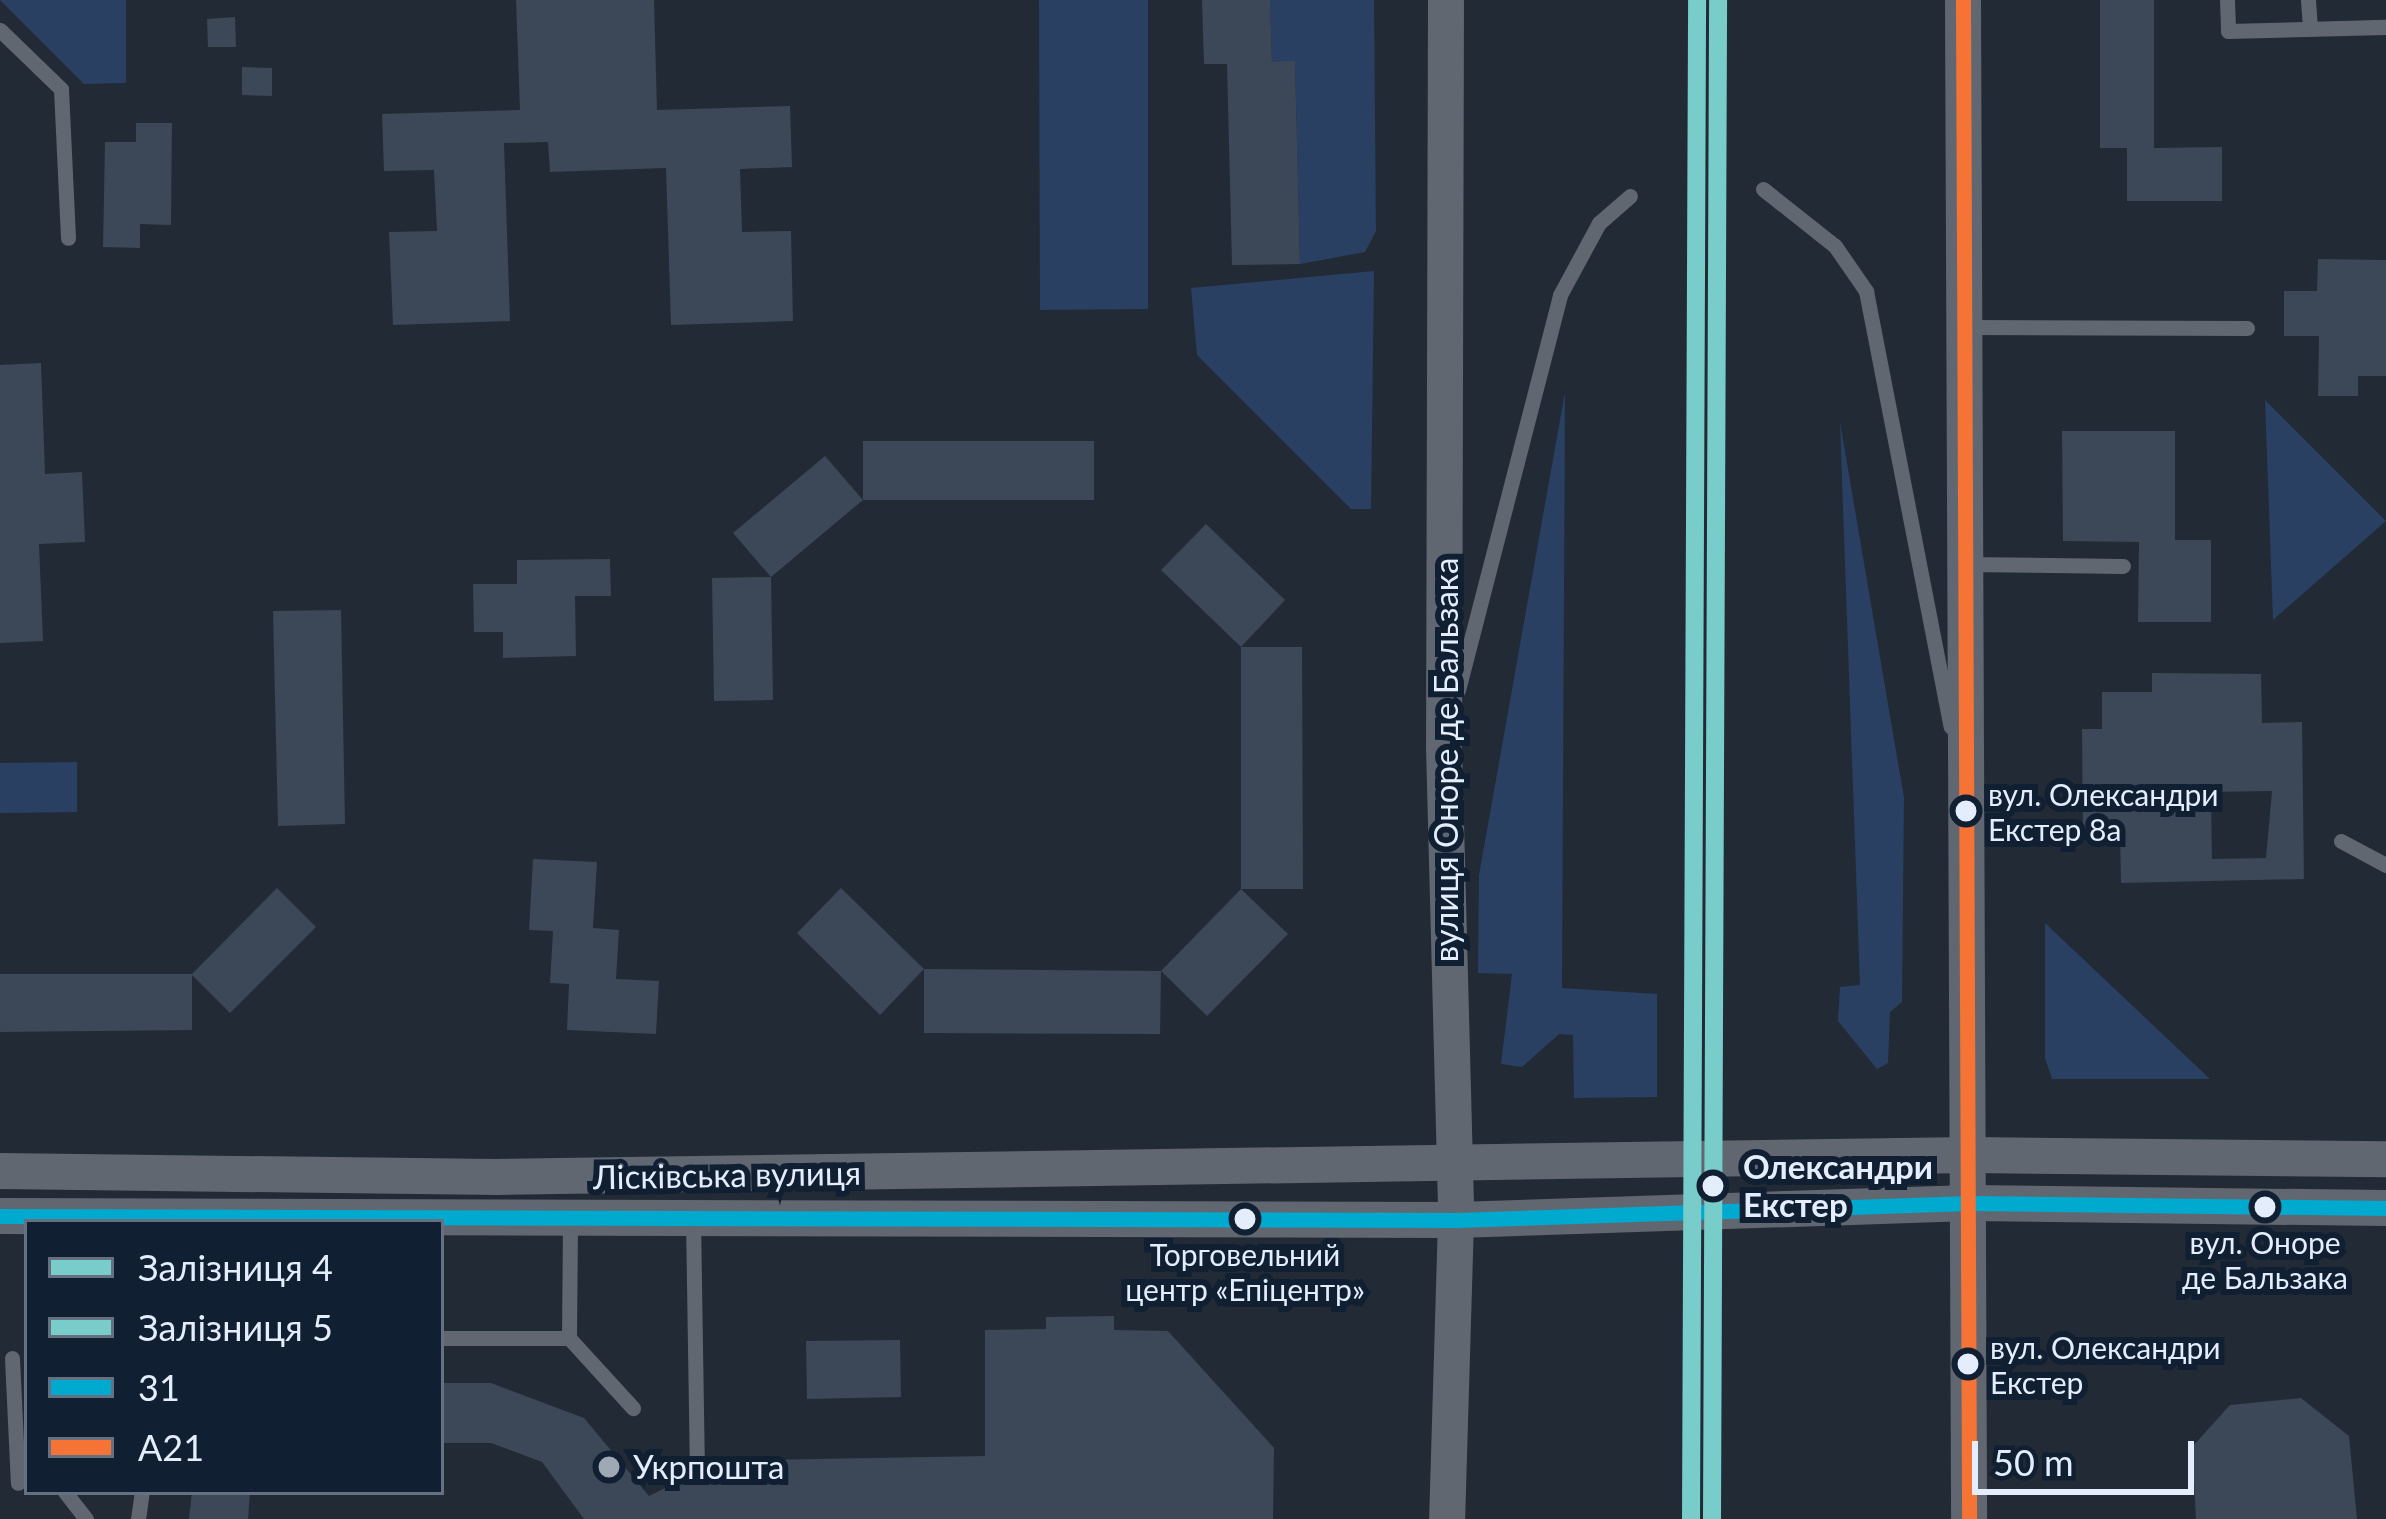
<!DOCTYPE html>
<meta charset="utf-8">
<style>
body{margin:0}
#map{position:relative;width:2386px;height:1519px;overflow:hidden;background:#222a36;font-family:Lato,sans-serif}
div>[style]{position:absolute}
.green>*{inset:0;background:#294063}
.building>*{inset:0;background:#3c4757}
.service>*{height:15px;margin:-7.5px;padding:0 7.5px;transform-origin:7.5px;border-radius:7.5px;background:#616771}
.tertiary>*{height:36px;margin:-18px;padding:0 18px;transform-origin:18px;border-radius:18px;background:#616771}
.bus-1>*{height:15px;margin:-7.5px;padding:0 7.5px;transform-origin:7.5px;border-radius:7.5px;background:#00a9ce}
.bus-2>*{height:15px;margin:-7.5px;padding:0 7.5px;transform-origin:7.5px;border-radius:7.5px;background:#f57335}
.rail-1>*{height:18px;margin:-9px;padding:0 9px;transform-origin:9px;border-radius:9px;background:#78ccc9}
.rail-2>*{height:18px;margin:-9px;padding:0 9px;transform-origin:9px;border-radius:9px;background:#78ccc9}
.dots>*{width:33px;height:33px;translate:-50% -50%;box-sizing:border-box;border:6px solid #111f33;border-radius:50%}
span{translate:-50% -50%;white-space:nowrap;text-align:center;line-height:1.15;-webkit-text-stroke:12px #111f33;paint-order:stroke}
.bus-label{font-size:30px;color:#e3edfb}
.left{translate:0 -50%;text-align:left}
.street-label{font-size:33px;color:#e3edfb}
.stop-label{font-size:33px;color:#e3edfb;font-weight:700}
.poi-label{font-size:33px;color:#e3edfb}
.legend{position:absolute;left:24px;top:1219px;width:420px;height:276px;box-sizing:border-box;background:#111f33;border:3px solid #657183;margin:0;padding:15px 21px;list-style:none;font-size:36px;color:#e3edfb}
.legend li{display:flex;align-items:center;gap:24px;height:60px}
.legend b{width:60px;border:3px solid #657183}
.scale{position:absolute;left:1972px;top:1441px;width:222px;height:54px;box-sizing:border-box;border:6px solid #e3edfb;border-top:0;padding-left:15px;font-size:36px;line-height:42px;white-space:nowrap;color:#e3edfb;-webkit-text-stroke:9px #111f33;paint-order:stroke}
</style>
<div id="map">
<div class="green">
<div style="clip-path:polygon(0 0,126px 0,126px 83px,84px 84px)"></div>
<div style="clip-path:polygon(1039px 0,1148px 0,1148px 309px,1040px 310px)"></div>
<div style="clip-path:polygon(1270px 0,1374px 0,1376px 231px,1365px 252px,1300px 264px,1295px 62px,1272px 62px)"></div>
<div style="clip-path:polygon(1374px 271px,1371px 509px,1351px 509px,1197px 355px,1191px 288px)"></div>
<div style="clip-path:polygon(1565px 392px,1562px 988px,1657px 994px,1657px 1097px,1574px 1098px,1573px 1035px,1559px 1034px,1522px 1067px,1501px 1064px,1512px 974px,1478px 973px,1479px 875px)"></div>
<div style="clip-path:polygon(2265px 400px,2386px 521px,2273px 620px)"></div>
<div style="clip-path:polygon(1840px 422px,1904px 798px,1902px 1002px,1890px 1012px,1888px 1063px,1877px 1069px,1838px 1021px,1840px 987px,1860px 985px)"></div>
<div style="clip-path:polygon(77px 762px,77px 812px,0 813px,0 763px)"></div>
<div style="clip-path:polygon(2045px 923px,2210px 1079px,2052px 1079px,2045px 1058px)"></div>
</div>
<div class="building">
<div style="clip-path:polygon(516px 0,654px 0,657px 110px,790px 106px,792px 167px,740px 169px,742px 232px,791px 231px,793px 321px,671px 325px,666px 168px,550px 172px,548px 142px,504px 143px,510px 321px,393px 325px,389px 232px,437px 231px,434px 170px,384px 171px,382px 114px,520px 110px)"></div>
<div style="clip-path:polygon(1202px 0,1270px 0,1272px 62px,1295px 61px,1300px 264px,1232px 265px,1227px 64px,1204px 64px)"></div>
<div style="clip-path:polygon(2100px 0,2154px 0,2154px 148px,2222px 147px,2222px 201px,2127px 201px,2127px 148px,2100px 148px)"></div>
<div style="clip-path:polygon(235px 17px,236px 47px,208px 47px,207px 19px)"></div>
<div style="clip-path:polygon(242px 67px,272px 68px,272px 96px,242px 95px)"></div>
<div style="clip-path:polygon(136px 123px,172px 123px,171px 225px,140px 224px,140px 248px,103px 247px,105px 142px,136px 142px)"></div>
<div style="clip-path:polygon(2318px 259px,2386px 260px,2386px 376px,2358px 376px,2358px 396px,2318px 396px,2319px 336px,2284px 336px,2284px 291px,2317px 291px)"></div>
<div style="clip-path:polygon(41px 363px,45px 474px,82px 472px,85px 542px,39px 544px,43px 641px,0 643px,0 365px)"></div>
<div style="clip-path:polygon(2062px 431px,2175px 431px,2175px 540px,2211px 540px,2211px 622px,2138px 622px,2139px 542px,2063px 541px)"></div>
<div style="clip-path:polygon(863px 441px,1094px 441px,1094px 500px,863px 500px)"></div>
<div style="clip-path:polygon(825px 456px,863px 500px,771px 577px,733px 533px)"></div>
<div style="clip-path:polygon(1206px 524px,1285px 600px,1241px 647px,1161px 570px)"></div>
<div style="clip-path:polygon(610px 559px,611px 596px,575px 596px,576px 656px,503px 658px,503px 632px,474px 632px,473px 584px,517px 584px,517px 560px)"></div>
<div style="clip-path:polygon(771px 577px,773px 700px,714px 701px,712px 578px)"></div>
<div style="clip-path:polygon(341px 610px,345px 824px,278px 826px,273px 611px)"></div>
<div style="clip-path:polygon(1241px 647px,1302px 647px,1303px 889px,1241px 889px)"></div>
<div style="clip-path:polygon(evenodd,2152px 673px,2261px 674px,2262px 723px,2302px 722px,2304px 879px,2121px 883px,2120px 833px,2083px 834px,2082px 729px,2102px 729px,2102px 692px,2152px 692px,2152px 673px,2272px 791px,2266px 858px,2212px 859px,2211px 792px,2272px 791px)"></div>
<div style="clip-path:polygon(533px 859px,597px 862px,593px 928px,619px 930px,616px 979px,659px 981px,656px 1034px,567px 1030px,569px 984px,550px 983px,553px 931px,529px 930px)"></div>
<div style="clip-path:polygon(277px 888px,316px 927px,230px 1013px,192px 975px,192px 1030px,0 1032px,0 974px,192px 974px)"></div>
<div style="clip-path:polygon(841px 888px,924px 969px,880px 1015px,797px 933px)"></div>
<div style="clip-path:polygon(1241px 889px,1288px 934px,1207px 1016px,1161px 971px)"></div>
<div style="clip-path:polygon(924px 969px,1161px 971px,1160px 1034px,924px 1033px)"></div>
<div style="clip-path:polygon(1114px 1316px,1114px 1330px,1168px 1331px,1274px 1448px,1273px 1519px,584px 1519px,542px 1462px,491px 1443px,441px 1443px,441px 1383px,491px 1383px,584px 1418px,649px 1496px,687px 1477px,687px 1467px,698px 1473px,709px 1461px,985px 1456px,985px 1330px,1046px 1329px,1046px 1317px)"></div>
<div style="clip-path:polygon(900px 1340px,901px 1397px,807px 1399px,806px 1341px)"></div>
<div style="clip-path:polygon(2301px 1398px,2349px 1436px,2357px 1519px,2196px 1519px,2192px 1447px,2230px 1405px)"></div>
<div style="clip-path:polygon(192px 1492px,250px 1492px,248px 1519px,189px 1519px)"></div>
</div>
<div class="service">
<div style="left:2227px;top:0;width:31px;rotate:88deg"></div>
<div style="left:2228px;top:31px;width:158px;rotate:-1.5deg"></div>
<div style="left:2308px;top:0;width:27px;rotate:86deg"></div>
<div style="left:0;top:30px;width:85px;rotate:44deg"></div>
<div style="left:61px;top:89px;width:149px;rotate:87.3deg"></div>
<div style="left:1763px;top:189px;width:92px;rotate:38.4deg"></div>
<div style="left:1835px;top:246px;width:55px;rotate:55.4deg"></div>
<div style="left:1866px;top:291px;width:444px;rotate:79deg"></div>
<div style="left:1966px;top:327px;width:281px;rotate:0.2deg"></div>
<div style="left:1964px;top:564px;width:159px;rotate:0.7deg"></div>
<div style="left:1458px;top:690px;width:408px;rotate:-75.5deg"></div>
<div style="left:1560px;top:295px;width:82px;rotate:-61.6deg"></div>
<div style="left:1599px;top:223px;width:41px;rotate:-41.1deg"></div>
<div style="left:2341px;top:841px;width:51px;rotate:28.1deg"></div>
<div style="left:693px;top:1219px;width:242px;rotate:89.1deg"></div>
<div style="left:441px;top:1338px;width:128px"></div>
<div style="left:569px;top:1338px;width:95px;rotate:47.6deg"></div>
<div style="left:569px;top:1338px;width:121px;rotate:-89.5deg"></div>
<div style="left:12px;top:1358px;width:125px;rotate:87.3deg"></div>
<div style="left:65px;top:1492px;width:34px;rotate:52deg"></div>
<div style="left:138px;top:1519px;width:27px;rotate:-82deg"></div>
</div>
<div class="tertiary">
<div style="left:1446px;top:0;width:747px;rotate:90.15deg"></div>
<div style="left:1444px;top:747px;width:473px;rotate:88.5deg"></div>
<div style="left:1456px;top:1220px;width:299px;rotate:91.7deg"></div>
<div style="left:1963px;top:0;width:1519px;rotate:89.77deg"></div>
<div style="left:0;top:1171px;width:497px;rotate:0.7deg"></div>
<div style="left:497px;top:1177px;width:1473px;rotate:-0.86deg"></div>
<div style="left:1970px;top:1155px;width:416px;rotate:0.6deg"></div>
<div style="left:0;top:1216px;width:1456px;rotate:0.16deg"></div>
<div style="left:1456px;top:1220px;width:514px;rotate:-1.89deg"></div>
<div style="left:1970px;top:1203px;width:416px;rotate:0.7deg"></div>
</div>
<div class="bus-1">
<div style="left:0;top:1216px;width:1456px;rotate:0.16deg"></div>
<div style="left:1456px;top:1220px;width:514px;rotate:-1.89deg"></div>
<div style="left:1970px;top:1203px;width:416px;rotate:0.7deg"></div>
</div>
<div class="bus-2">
<div style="left:1963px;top:0;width:1519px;rotate:89.77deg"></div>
</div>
<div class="rail-1">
<div style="left:1691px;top:1519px;width:1519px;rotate:-89.77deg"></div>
</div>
<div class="rail-2">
<div style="left:1712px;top:1519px;width:1519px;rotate:-89.77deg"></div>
</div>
<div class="dots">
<div style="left:1966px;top:811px;background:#e3edfb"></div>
<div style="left:1713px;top:1186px;background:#e3edfb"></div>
<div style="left:2265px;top:1207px;background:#e3edfb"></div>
<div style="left:1245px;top:1219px;background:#e3edfb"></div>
<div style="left:1968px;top:1364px;background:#e3edfb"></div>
<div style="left:609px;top:1467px;background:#9fa9b6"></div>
</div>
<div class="bus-label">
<span class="left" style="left:1988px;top:811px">вул. Олександри<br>Екстер 8а</span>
<span style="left:2265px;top:1259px">вул. Оноре<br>де Бальзака</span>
<span style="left:1245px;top:1271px">Торговельний<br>центр «Епіцентр»</span>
<span class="left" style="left:1990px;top:1364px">вул. Олександри<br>Екстер</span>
</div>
<div class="street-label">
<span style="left:1446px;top:760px;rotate:-90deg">вулиця Оноре де Бальзака</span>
<span style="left:727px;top:1175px;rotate:-1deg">Лісківська вулиця</span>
</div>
<div class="stop-label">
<span class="left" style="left:1743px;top:1186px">Олександри<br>Екстер</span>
</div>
<div class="poi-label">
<span class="left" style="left:633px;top:1467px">Укрпошта</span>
</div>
<ul class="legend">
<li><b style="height:15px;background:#78ccc9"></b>Залізниця 4</li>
<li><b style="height:15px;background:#78ccc9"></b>Залізниця 5</li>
<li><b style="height:15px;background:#00a9ce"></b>31</li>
<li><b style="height:15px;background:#f57335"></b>А21</li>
</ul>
<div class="scale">50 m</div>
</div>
